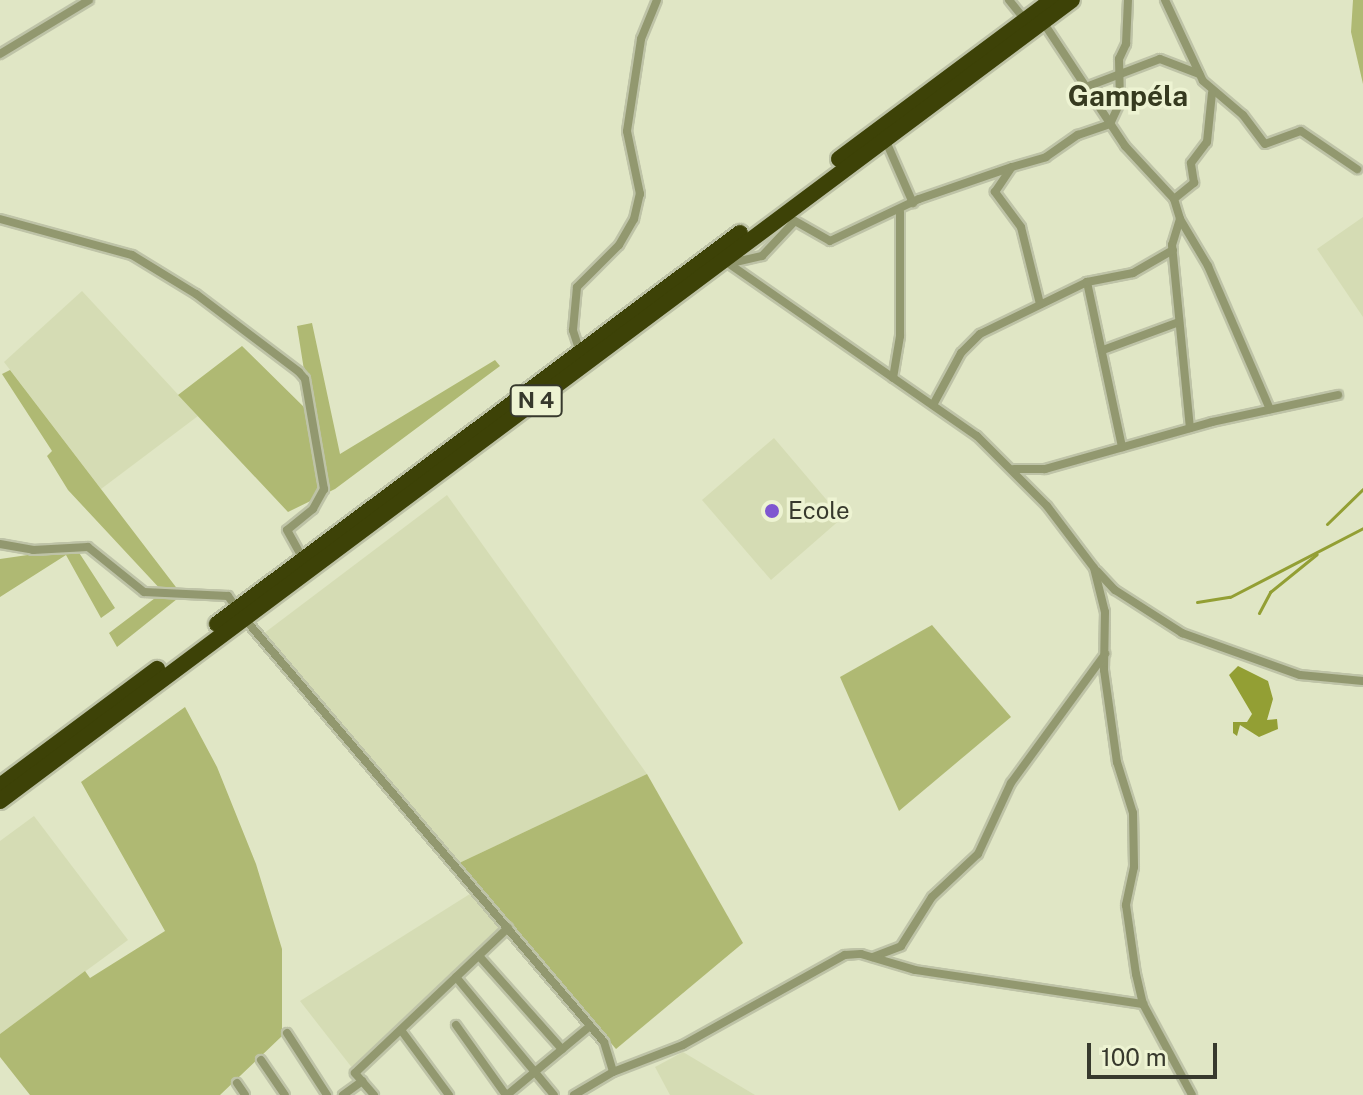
<!DOCTYPE html>
<meta charset="utf-8">
<style>
body{margin:0}
#map{position:relative;width:1363px;height:1095px;overflow:hidden;background:#e0e6c5;font-family:"Public Sans",sans-serif}
div>[style]{position:absolute}
.built>*{inset:0;background:#d5dcb4}
.green>*{inset:0;background:#afb973}
.water>*{inset:0;background:#939f34}
.stream>*{height:3px;margin:-1.5px;padding:0 1.5px;transform-origin:1.5px;border-radius:1.5px;background:#939f34}
.roads{filter:drop-shadow(2px 0 #bec3a7) drop-shadow(-2px 0 #bec3a7) drop-shadow(0 2px #bec3a7) drop-shadow(0 -2px #bec3a7)}
.street>*{height:8px;margin:-4px;padding:0 4px;transform-origin:4px;border-radius:4px;background:#92986f}
.highway>*{height:16px;margin:-8px;padding:0 8px;transform-origin:8px;border-radius:8px;background:#3d4207}
.dots>*{width:22px;height:22px;translate:-50% -50%;box-sizing:border-box;border:4px solid #edf3d2;border-radius:50%}
span{translate:-50% -50%;white-space:nowrap;text-align:center;line-height:1.15;-webkit-text-stroke:7px #edf3d2;paint-order:stroke}
.shield-label span{padding:2px 6px;background:#edf3d2;border:2px solid;border-radius:6px;-webkit-text-stroke-width:0}
.shield-label{font-size:22px;color:#37392d;font-weight:700}
.poi-label{font-size:24px;color:#37392d}
.left{translate:0 -50%;text-align:left}
.quarter-label{font-size:28px;color:#363a1f;font-weight:700}
.scale{position:absolute;left:1087px;top:1043px;width:130px;height:36px;box-sizing:border-box;border:4px solid #37392d;border-top:0;padding-left:10px;font-size:24px;line-height:28px;white-space:nowrap;color:#37392d;-webkit-text-stroke:6px #edf3d2;paint-order:stroke}
</style>
<div id="map">
<div class="built">
<div style="clip-path:polygon(1363px 217px,1363px 317px,1317px 249px)"></div>
<div style="clip-path:polygon(82px 291px,198px 416px,101px 489px,4px 362px)"></div>
<div style="clip-path:polygon(774px 438px,842px 518px,771px 580px,702px 500px)"></div>
<div style="clip-path:polygon(447px 495px,647px 774px,457px 864px,263px 634px)"></div>
<div style="clip-path:polygon(34px 816px,128px 940px,0 1034px,0 841px)"></div>
<div style="clip-path:polygon(473px 892px,503px 928px,353px 1069px,300px 1001px)"></div>
<div style="clip-path:polygon(683px 1052px,755px 1095px,670px 1095px,655px 1067px)"></div>
</div>
<div class="green">
<div style="clip-path:polygon(1353px 0,1363px 0,1363px 84px,1351px 32px)"></div>
<div style="clip-path:polygon(312px 323px,340px 454px,495px 360px,500px 366px,335px 489px,288px 512px,178px 395px,242px 346px,311px 414px,297px 326px)"></div>
<div style="clip-path:polygon(10px 370px,182px 595px,117px 647px,109px 633px,163px 592px,68px 490px,47px 456px,52px 451px,2px 374px)"></div>
<div style="clip-path:polygon(76px 548px,115px 608px,101px 618px,66px 555px,0 597px,0 559px)"></div>
<div style="clip-path:polygon(932px 625px,1011px 717px,899px 811px,840px 677px)"></div>
<div style="clip-path:polygon(185px 707px,217px 767px,256px 864px,282px 949px,282px 1036px,220px 1095px,30px 1095px,0 1057px,0 1034px,85px 971px,90px 978px,165px 931px,81px 782px)"></div>
<div style="clip-path:polygon(647px 774px,743px 943px,616px 1049px,457px 864px)"></div>
</div>
<div class="water">
<div style="clip-path:polygon(1238px 666px,1268px 681px,1273px 699px,1267px 720px,1277px 719px,1278px 729px,1259px 737px,1240px 725px,1237px 736px,1233px 733px,1233px 722px,1247px 722px,1252px 714px,1229px 675px)"></div>
</div>
<div class="stream">
<div style="left:1327px;top:524px;width:50px;rotate:-44.2deg"></div>
<div style="left:1197px;top:602px;width:33px;rotate:-9deg"></div>
<div style="left:1230px;top:597px;width:150px;rotate:-27.4deg"></div>
<div style="left:1259px;top:613px;width:24px;rotate:-62deg"></div>
<div style="left:1270px;top:592px;width:60px;rotate:-39deg"></div>
</div>
<div class="roads">
<div class="street">
<div style="left:1009px;top:0;width:26px;rotate:51deg"></div>
<div style="left:1165px;top:0;width:89px;rotate:64.9deg"></div>
<div style="left:1203px;top:81px;width:52px;rotate:40.4deg"></div>
<div style="left:1243px;top:115px;width:36px;rotate:53deg"></div>
<div style="left:1265px;top:144px;width:38px;rotate:-20deg"></div>
<div style="left:1301px;top:131px;width:68px;rotate:34.2deg"></div>
<div style="left:1043px;top:22px;width:149px;rotate:56.5deg"></div>
<div style="left:1125px;top:146px;width:72px;rotate:47.2deg"></div>
<div style="left:1174px;top:199px;width:21px;rotate:73deg"></div>
<div style="left:1180px;top:219px;width:27px;rotate:107deg"></div>
<div style="left:1172px;top:245px;width:184px;rotate:84.4deg"></div>
<div style="left:0;top:54px;width:104px;rotate:-31.2deg"></div>
<div style="left:1086px;top:87px;width:79px;rotate:-20.7deg"></div>
<div style="left:1160px;top:59px;width:42px;rotate:21deg"></div>
<div style="left:885px;top:139px;width:70px;rotate:66.4deg"></div>
<div style="left:1174px;top:199px;width:26px;rotate:-39deg"></div>
<div style="left:1194px;top:183px;width:20px;rotate:-99deg"></div>
<div style="left:1191px;top:163px;width:26px;rotate:-53deg"></div>
<div style="left:1207px;top:142px;width:49px;rotate:-84.2deg"></div>
<div style="left:0;top:219px;width:137px;rotate:15.3deg"></div>
<div style="left:132px;top:255px;width:75px;rotate:31.4deg"></div>
<div style="left:196px;top:294px;width:129px;rotate:37.1deg"></div>
<div style="left:299px;top:372px;width:9px;rotate:49deg"></div>
<div style="left:305px;top:379px;width:112px;rotate:80.2deg"></div>
<div style="left:324px;top:489px;width:23px;rotate:119deg"></div>
<div style="left:313px;top:509px;width:33px;rotate:141deg"></div>
<div style="left:287px;top:530px;width:33px;rotate:61deg"></div>
<div style="left:1180px;top:219px;width:55px;rotate:59.2deg"></div>
<div style="left:1208px;top:266px;width:156px;rotate:66.6deg"></div>
<div style="left:725px;top:261px;width:307px;rotate:34.8deg"></div>
<div style="left:977px;top:436px;width:99px;rotate:45deg"></div>
<div style="left:1047px;top:506px;width:78px;rotate:52.8deg"></div>
<div style="left:1094px;top:568px;width:45px;rotate:76deg"></div>
<div style="left:1105px;top:612px;width:58px;rotate:91deg"></div>
<div style="left:1104px;top:670px;width:93px;rotate:82deg"></div>
<div style="left:1117px;top:762px;width:53px;rotate:72.6deg"></div>
<div style="left:1133px;top:813px;width:54px;rotate:88.9deg"></div>
<div style="left:1134px;top:867px;width:39px;rotate:102deg"></div>
<div style="left:1126px;top:905px;width:70px;rotate:81.8deg"></div>
<div style="left:1136px;top:974px;width:31px;rotate:77deg"></div>
<div style="left:1143px;top:1004px;width:103px;rotate:61.7deg"></div>
<div style="left:731px;top:263px;width:32px;rotate:-13deg"></div>
<div style="left:762px;top:256px;width:48px;rotate:-46.7deg"></div>
<div style="left:795px;top:221px;width:40px;rotate:29.7deg"></div>
<div style="left:830px;top:241px;width:98px;rotate:-25.3deg"></div>
<div style="left:919px;top:199px;width:98px;rotate:-19deg"></div>
<div style="left:1087px;top:282px;width:169px;rotate:78deg"></div>
<div style="left:1040px;top:304px;width:79px;rotate:-103.9deg"></div>
<div style="left:1021px;top:227px;width:44px;rotate:-126.6deg"></div>
<div style="left:995px;top:192px;width:30px;rotate:-56deg"></div>
<div style="left:1012px;top:167px;width:35px;rotate:-16deg"></div>
<div style="left:1046px;top:157px;width:39px;rotate:-35deg"></div>
<div style="left:1078px;top:135px;width:34px;rotate:-19deg"></div>
<div style="left:1110px;top:124px;width:23px;rotate:-65deg"></div>
<div style="left:1120px;top:103px;width:44px;rotate:-91.3deg"></div>
<div style="left:1119px;top:59px;width:17px;rotate:-65deg"></div>
<div style="left:1126px;top:44px;width:44px;rotate:-87.4deg"></div>
<div style="left:1103px;top:350px;width:81px;rotate:-20.2deg"></div>
<div style="left:580px;top:352px;width:23px;rotate:-108deg"></div>
<div style="left:573px;top:330px;width:43px;rotate:-84.7deg"></div>
<div style="left:577px;top:287px;width:59px;rotate:-45deg"></div>
<div style="left:619px;top:245px;width:30px;rotate:-60deg"></div>
<div style="left:634px;top:219px;width:26px;rotate:-77deg"></div>
<div style="left:640px;top:194px;width:64px;rotate:-101.7deg"></div>
<div style="left:627px;top:131px;width:93px;rotate:-81.3deg"></div>
<div style="left:641px;top:39px;width:42px;rotate:-67.7deg"></div>
<div style="left:893px;top:378px;width:43px;rotate:-80.5deg"></div>
<div style="left:900px;top:336px;width:124px;rotate:-90deg"></div>
<div style="left:933px;top:405px;width:59px;rotate:-61.7deg"></div>
<div style="left:961px;top:353px;width:27px;rotate:-45deg"></div>
<div style="left:980px;top:334px;width:119px;rotate:-25.9deg"></div>
<div style="left:1087px;top:282px;width:47px;rotate:-11.1deg"></div>
<div style="left:1133px;top:273px;width:46px;rotate:-29.9deg"></div>
<div style="left:1014px;top:469px;width:31px"></div>
<div style="left:1045px;top:469px;width:173px;rotate:-15.7deg"></div>
<div style="left:1212px;top:422px;width:129px;rotate:-12.1deg"></div>
<div style="left:0;top:544px;width:34px;rotate:10deg"></div>
<div style="left:33px;top:550px;width:55px;rotate:-3.1deg"></div>
<div style="left:88px;top:547px;width:72px;rotate:38.8deg"></div>
<div style="left:144px;top:592px;width:84px;rotate:2.7deg"></div>
<div style="left:228px;top:596px;width:16px;rotate:55deg"></div>
<div style="left:1097px;top:571px;width:26px;rotate:47deg"></div>
<div style="left:1115px;top:590px;width:80px;rotate:32.7deg"></div>
<div style="left:1182px;top:633px;width:125px;rotate:19.6deg"></div>
<div style="left:1300px;top:675px;width:63px;rotate:5.4deg"></div>
<div style="left:244px;top:618px;width:556px;rotate:49.67deg"></div>
<div style="left:604px;top:1042px;width:31px;rotate:73deg"></div>
<div style="left:479px;top:956px;width:125px;rotate:48.3deg"></div>
<div style="left:873px;top:957px;width:30px;rotate:-21deg"></div>
<div style="left:901px;top:946px;width:58px;rotate:-57.7deg"></div>
<div style="left:932px;top:897px;width:63px;rotate:-43.1deg"></div>
<div style="left:978px;top:854px;width:78px;rotate:-65.1deg"></div>
<div style="left:1011px;top:783px;width:160px;rotate:-53.9deg"></div>
<div style="left:456px;top:977px;width:153px;rotate:50.3deg"></div>
<div style="left:456px;top:1025px;width:86px;rotate:54.5deg"></div>
<div style="left:401px;top:1030px;width:81px;rotate:53.6deg"></div>
<div style="left:287px;top:1033px;width:74px;rotate:57.2deg"></div>
<div style="left:261px;top:1060px;width:42px;rotate:55.6deg"></div>
<div style="left:237px;top:1083px;width:14px;rotate:56deg"></div>
<div style="left:343px;top:1095px;width:24px;rotate:-36deg"></div>
<div style="left:374px;top:1095px;width:29px;rotate:-131deg"></div>
<div style="left:355px;top:1073px;width:211px;rotate:-43.5deg"></div>
<div style="left:507px;top:1095px;width:108px;rotate:-39.7deg"></div>
<div style="left:574px;top:1095px;width:45px;rotate:-30.5deg"></div>
<div style="left:613px;top:1072px;width:75px;rotate:-21.1deg"></div>
<div style="left:683px;top:1045px;width:185px;rotate:-29.1deg"></div>
<div style="left:845px;top:955px;width:16px;rotate:-4deg"></div>
<div style="left:861px;top:954px;width:56px;rotate:16.5deg"></div>
<div style="left:915px;top:970px;width:231px;rotate:8.5deg"></div>
</div>
<div class="highway">
<div style="left:839px;top:159px;width:266px;rotate:-36.7deg"></div>
<div style="left:217px;top:624px;width:653px;rotate:-36.78deg"></div>
<div style="left:0;top:786px;width:196px;rotate:-36.7deg"></div>
<div style="left:0;top:801px;width:1338px;rotate:-36.77deg"></div>
</div>
</div>
<div class="dots">
<div style="left:772px;top:511px;background:#7f57d0"></div>
</div>
<div class="shield-label">
<span style="left:536px;top:401px">N 4</span>
</div>
<div class="poi-label">
<span class="left" style="left:788px;top:511px">Ecole</span>
</div>
<div class="quarter-label">
<span style="left:1128px;top:96px">Gampéla</span>
</div>
<div class="scale">100 m</div>
</div>
